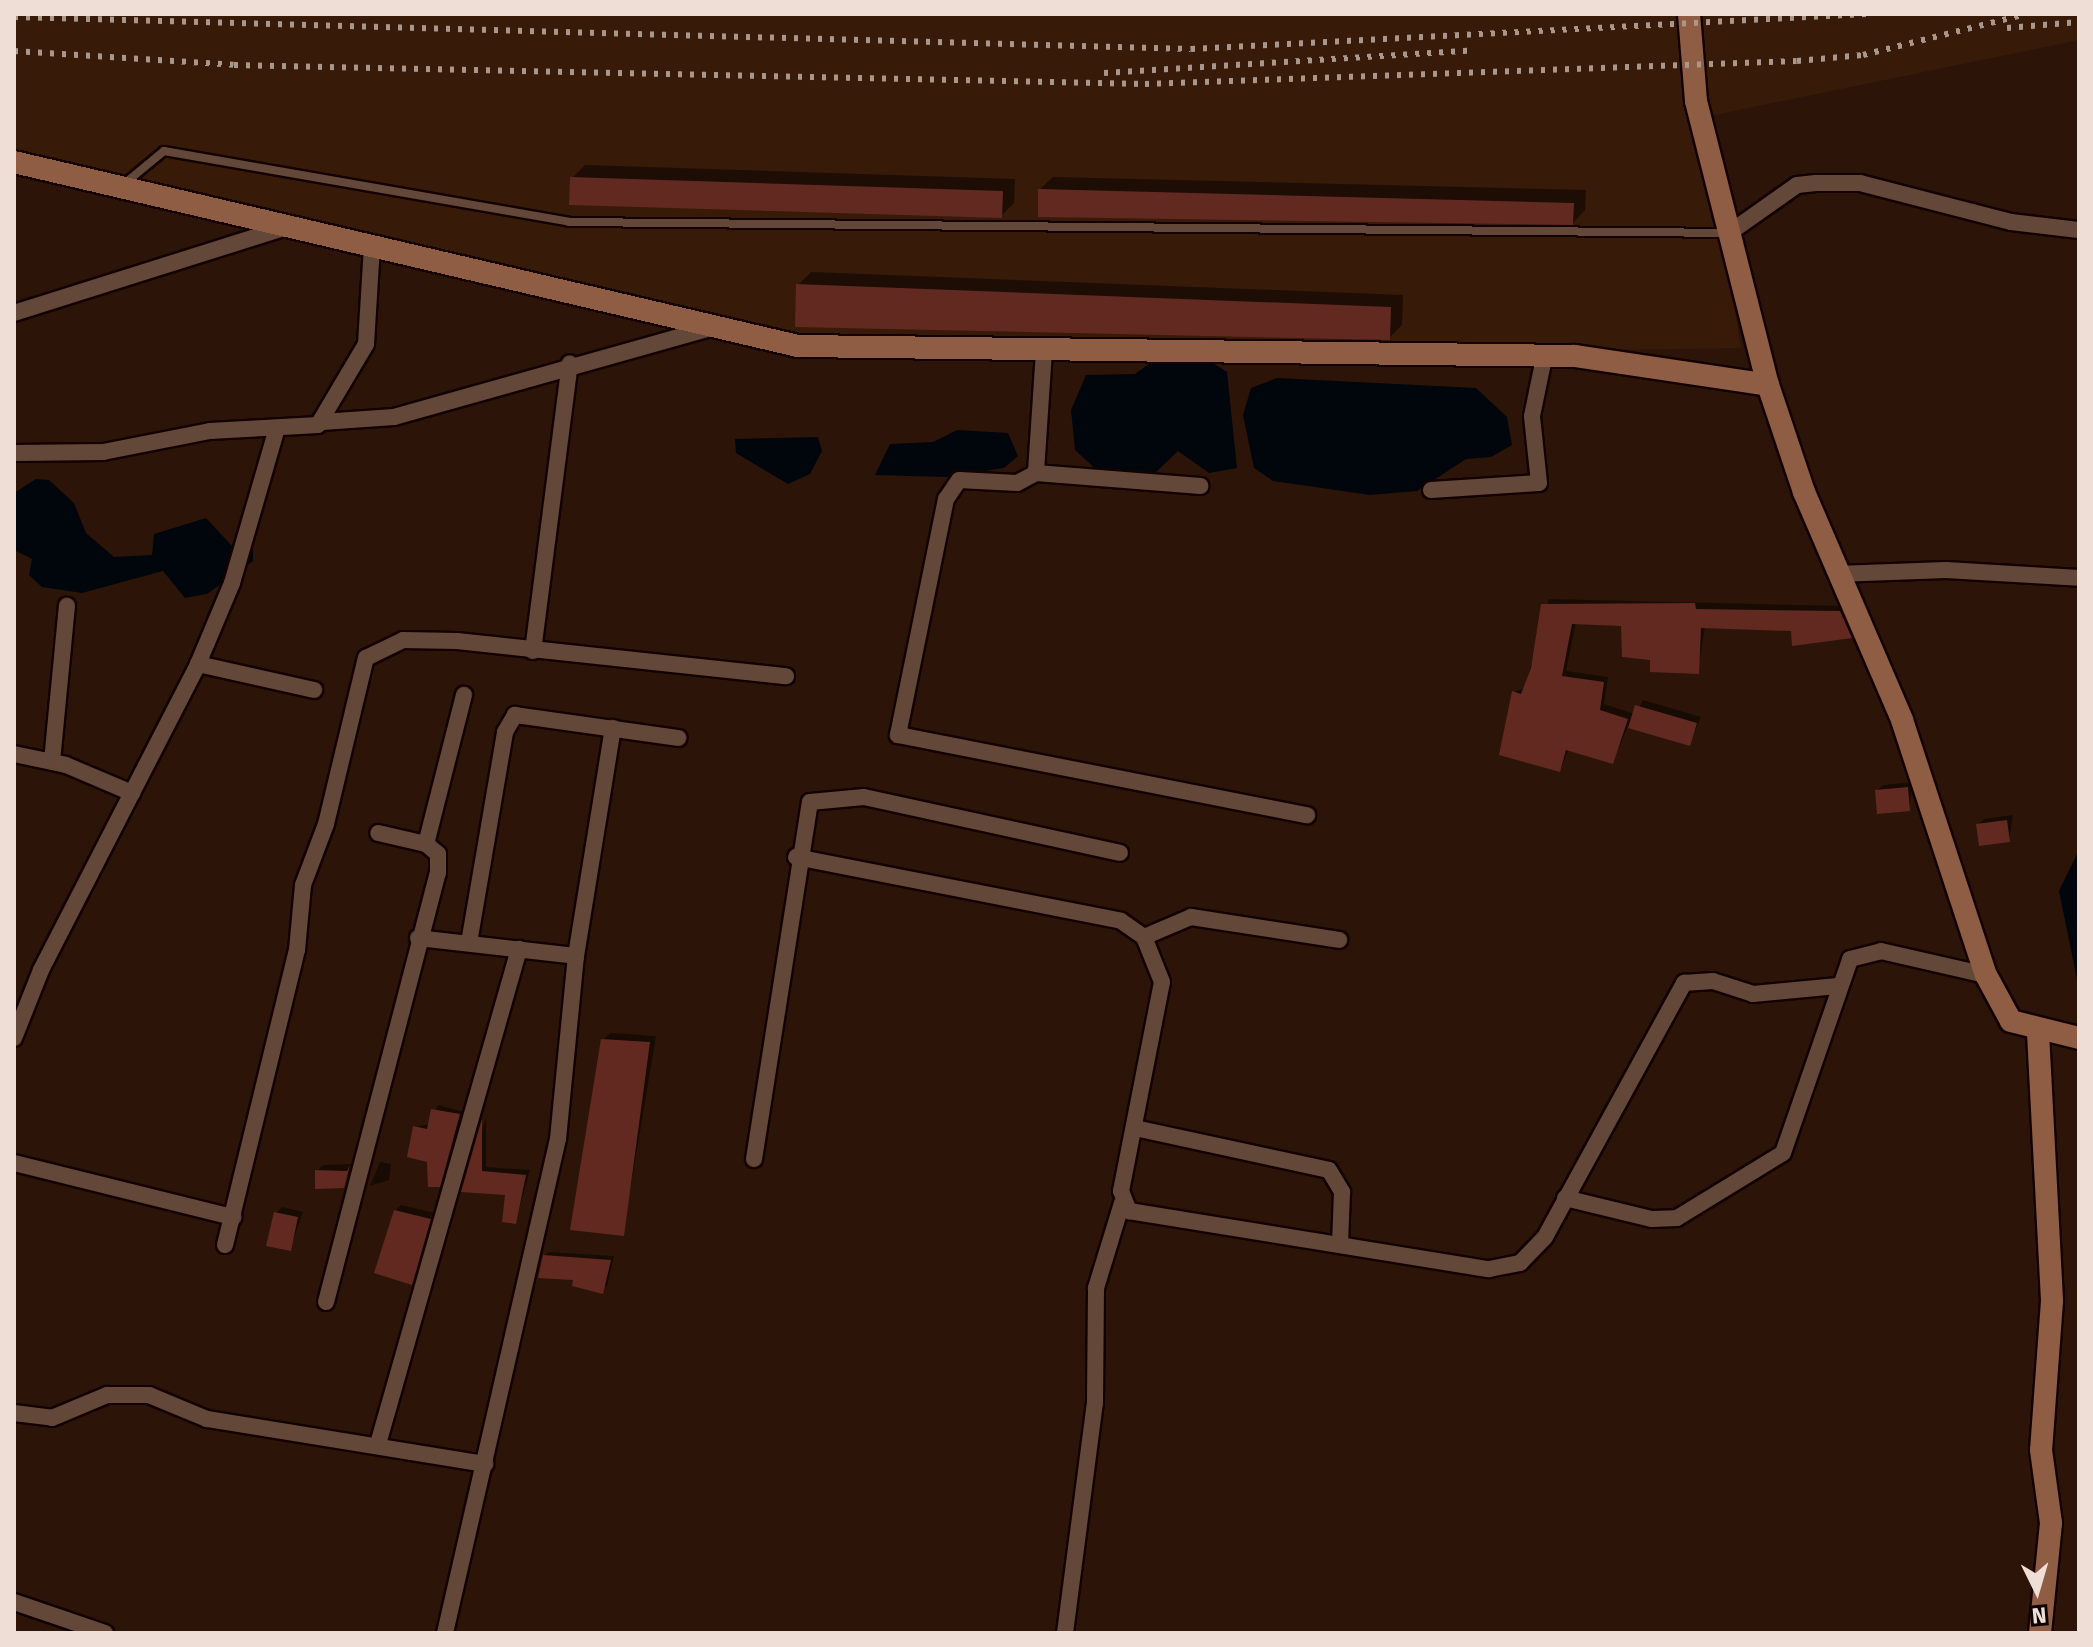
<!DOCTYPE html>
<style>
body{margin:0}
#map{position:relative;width:2093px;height:1647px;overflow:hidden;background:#2c1508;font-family:"Fira Sans",sans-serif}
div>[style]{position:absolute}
.built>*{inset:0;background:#371a08}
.water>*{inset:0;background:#00060c}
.shadow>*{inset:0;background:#0007}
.building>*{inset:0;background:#622921}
.roads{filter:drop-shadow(2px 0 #130200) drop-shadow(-2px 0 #130200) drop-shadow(0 2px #130200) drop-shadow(0 -2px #130200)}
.lane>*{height:8px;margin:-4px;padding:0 4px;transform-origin:4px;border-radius:4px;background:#634839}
.street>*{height:16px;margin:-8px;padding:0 8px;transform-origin:8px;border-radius:8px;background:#634839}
.secondary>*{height:22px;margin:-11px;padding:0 11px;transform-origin:11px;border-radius:11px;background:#8f5d43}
.rail>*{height:6px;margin-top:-3px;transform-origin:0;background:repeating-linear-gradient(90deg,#a9978d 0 4px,transparent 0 12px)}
span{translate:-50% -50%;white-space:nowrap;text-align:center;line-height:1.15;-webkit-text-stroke:8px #0d0502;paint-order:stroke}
.frame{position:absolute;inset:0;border:16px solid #eeded5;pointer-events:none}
.north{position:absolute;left:1997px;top:1551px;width:80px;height:80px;-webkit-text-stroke:6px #0d0502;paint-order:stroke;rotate:175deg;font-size:22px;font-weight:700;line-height:32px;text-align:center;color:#eeded5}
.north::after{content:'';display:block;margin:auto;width:28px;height:36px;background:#eeded5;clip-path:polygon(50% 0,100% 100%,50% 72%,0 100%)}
</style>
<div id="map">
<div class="built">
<div style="clip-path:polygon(14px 14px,2079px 14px,2079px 40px,1705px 117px,1741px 348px,1551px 351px,795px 340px,14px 176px)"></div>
</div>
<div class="water">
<div style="clip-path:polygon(1205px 358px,1227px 372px,1237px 468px,1209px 473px,1178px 451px,1152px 476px,1101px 474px,1075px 450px,1071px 410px,1086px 375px,1135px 374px,1156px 359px)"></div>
<div style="clip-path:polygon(1277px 378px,1476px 388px,1507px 417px,1512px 445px,1491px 457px,1466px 459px,1417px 491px,1370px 495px,1273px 481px,1254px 468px,1243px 415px,1251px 388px)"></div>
<div style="clip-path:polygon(957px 430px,1008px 433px,1018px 456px,1004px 468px,946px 477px,875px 475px,890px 444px,933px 442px)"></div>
<div style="clip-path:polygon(818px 437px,822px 451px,810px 474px,788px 484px,736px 453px,735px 439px)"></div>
<div style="clip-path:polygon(36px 479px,49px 480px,74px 503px,86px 533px,114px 557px,152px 555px,154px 534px,206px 518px,233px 547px,253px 549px,253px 561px,207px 594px,185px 598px,163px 571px,82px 593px,42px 587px,29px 575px,32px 559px,14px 550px,14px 493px)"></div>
<div style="clip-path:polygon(2079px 850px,2079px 989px,2059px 891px)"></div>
</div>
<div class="shadow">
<div style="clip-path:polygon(585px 165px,1015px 179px,1014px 203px,1001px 216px,572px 178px)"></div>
<div style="clip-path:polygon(1053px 177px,1586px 190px,1585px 210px,1573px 223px,1040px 189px)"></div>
<div style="clip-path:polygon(811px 272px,1403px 295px,1402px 325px,1389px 338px,798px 285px)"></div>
<div style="clip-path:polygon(1549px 599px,1845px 606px,1856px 631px,1705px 626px,1698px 671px,1652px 658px,1623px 624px,1576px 622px,1566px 671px,1608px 677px,1604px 704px,1635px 714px,1643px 700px,1701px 717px,1689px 744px,1628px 726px,1613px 762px,1569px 749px,1560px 770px,1514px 692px,1525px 688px)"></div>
<div style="clip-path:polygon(1913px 782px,1909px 809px,1877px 791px,1883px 785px)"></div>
<div style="clip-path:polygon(2013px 815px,2009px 840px,1978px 825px,1984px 819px)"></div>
<div style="clip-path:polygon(610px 1033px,656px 1036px,623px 1233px,603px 1040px)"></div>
<div style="clip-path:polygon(438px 1105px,464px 1112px,439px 1185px,415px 1127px,430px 1124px)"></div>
<div style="clip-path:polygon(486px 1118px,486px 1167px,530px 1170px,516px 1221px,507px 1193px,464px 1190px)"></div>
<div style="clip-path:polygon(380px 1162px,391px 1164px,389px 1180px,370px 1186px)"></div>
<div style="clip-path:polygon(353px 1164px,343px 1186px,317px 1171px,323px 1165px)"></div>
<div style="clip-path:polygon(401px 1205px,435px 1213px,411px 1283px,395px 1211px)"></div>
<div style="clip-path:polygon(282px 1207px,303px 1212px,290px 1249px,276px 1213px)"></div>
<div style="clip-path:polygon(549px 1252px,614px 1256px,607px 1287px,575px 1278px,544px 1256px)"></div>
</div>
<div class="building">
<div style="clip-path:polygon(570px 177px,1003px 191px,1002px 218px,569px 205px)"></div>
<div style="clip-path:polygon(1038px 189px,1574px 203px,1573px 225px,1038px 217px)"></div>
<div style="clip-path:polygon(796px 284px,1391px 307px,1390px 340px,795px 327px)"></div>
<div style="clip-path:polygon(1695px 603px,1696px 609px,1840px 611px,1852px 638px,1792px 646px,1791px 631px,1701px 628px,1699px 674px,1650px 672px,1650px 660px,1622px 657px,1621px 626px,1572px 624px,1562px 676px,1604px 682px,1600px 710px,1628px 719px,1613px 764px,1566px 750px,1560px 772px,1499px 755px,1512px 691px,1521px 694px,1531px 668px,1541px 604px)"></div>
<div style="clip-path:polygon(1635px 705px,1697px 723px,1690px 746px,1628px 728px)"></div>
<div style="clip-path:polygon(1908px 787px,1910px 811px,1877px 814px,1875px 790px)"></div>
<div style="clip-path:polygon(2007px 820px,2010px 842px,1979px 846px,1976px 824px)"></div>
<div style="clip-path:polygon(601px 1039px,650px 1042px,624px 1236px,570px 1230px)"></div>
<div style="clip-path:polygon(431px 1109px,460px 1114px,440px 1187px,428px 1187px,427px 1162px,407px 1157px,413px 1126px,427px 1129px)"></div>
<div style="clip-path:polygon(482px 1119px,482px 1171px,526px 1175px,516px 1224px,502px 1222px,505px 1195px,461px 1192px)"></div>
<div style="clip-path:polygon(350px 1165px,344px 1188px,315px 1189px,315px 1170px,347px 1171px)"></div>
<div style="clip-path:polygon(394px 1210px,431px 1219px,412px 1285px,374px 1273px)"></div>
<div style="clip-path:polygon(274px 1212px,298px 1217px,291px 1251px,266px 1246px)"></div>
<div style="clip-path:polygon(543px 1255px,611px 1260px,603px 1294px,572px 1286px,573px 1280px,538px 1278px)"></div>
</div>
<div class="roads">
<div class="lane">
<div style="left:124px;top:184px;width:52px;rotate:-39.5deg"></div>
<div style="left:164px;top:151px;width:411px;rotate:9.9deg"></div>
<div style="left:569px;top:222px;width:1159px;rotate:0.54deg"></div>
</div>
<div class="street">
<div style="left:1729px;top:233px;width:83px;rotate:-35.2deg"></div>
<div style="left:1797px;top:185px;width:19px;rotate:-6deg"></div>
<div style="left:1816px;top:183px;width:44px"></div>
<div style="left:1860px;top:183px;width:156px;rotate:14.5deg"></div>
<div style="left:2011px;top:222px;width:68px;rotate:6.7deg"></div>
<div style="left:14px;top:313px;width:286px;rotate:-17.5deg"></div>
<div style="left:1044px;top:351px;width:122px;rotate:93.8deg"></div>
<div style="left:1036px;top:473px;width:21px;rotate:152deg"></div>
<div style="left:1017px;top:483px;width:58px;rotate:-177deg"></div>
<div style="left:959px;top:480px;width:23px;rotate:124deg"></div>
<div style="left:946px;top:499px;width:241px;rotate:101.5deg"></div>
<div style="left:898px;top:735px;width:417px;rotate:11.1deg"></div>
<div style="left:322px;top:422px;width:72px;rotate:-4deg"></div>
<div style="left:394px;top:417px;width:328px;rotate:-15.7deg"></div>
<div style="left:14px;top:453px;width:89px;rotate:-0.6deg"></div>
<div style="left:103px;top:452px;width:109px;rotate:-11.1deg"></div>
<div style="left:210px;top:431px;width:108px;rotate:-3.2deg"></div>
<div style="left:318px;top:425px;width:94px;rotate:-59.3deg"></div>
<div style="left:366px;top:344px;width:98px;rotate:-86.5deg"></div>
<div style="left:1036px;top:473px;width:165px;rotate:4.5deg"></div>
<div style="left:1431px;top:490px;width:108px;rotate:-3.7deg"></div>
<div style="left:1539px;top:483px;width:67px;rotate:-96deg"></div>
<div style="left:1532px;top:416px;width:59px;rotate:-78.3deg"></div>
<div style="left:1837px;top:574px;width:109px;rotate:-2.1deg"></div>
<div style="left:1946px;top:570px;width:133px;rotate:3.4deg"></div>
<div style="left:533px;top:651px;width:290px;rotate:-82.7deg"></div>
<div style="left:198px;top:664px;width:119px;rotate:12.6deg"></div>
<div style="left:14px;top:754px;width:53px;rotate:11.9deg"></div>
<div style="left:66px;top:765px;width:72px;rotate:23deg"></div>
<div style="left:52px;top:761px;width:156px;rotate:-84.5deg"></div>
<div style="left:426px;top:844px;width:154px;rotate:-75.7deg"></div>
<div style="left:796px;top:857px;width:331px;rotate:11.1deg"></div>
<div style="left:1121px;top:921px;width:28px;rotate:35deg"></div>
<div style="left:1144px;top:937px;width:48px;rotate:68.2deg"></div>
<div style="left:1162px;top:982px;width:213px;rotate:101.1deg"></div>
<div style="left:1121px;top:1191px;width:22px;rotate:68deg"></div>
<div style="left:1129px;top:1211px;width:365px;rotate:9.2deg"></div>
<div style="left:1489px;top:1269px;width:32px;rotate:-11deg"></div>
<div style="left:1520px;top:1263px;width:36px;rotate:-46deg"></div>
<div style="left:1545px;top:1237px;width:290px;rotate:-61.3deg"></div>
<div style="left:1684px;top:983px;width:29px;rotate:-4deg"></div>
<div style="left:1713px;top:981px;width:42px;rotate:18deg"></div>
<div style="left:1753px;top:994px;width:85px;rotate:-5.4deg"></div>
<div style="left:1144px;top:937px;width:51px;rotate:-23.1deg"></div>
<div style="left:1191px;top:917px;width:150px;rotate:8.8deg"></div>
<div style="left:418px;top:938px;width:159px;rotate:6.5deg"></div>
<div style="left:469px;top:943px;width:214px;rotate:-80.3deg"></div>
<div style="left:505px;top:732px;width:20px;rotate:-60deg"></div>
<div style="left:515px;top:715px;width:165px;rotate:8deg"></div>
<div style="left:14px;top:1038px;width:73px;rotate:-68.3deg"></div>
<div style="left:41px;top:970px;width:344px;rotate:-62.8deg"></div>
<div style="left:198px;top:664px;width:88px;rotate:-67.2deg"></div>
<div style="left:232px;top:583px;width:161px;rotate:-73.8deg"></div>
<div style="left:1135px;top:1128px;width:198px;rotate:12.2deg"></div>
<div style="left:1329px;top:1170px;width:26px;rotate:59deg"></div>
<div style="left:1342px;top:1192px;width:51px;rotate:92.2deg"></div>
<div style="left:754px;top:1159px;width:361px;rotate:-81.1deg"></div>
<div style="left:810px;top:802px;width:54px;rotate:-5.3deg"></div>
<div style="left:864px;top:797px;width:262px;rotate:12.3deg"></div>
<div style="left:14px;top:1163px;width:226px;rotate:13.9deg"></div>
<div style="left:1565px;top:1198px;width:89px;rotate:13.6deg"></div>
<div style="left:1652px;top:1219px;width:25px;rotate:-2deg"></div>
<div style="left:1677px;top:1218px;width:124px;rotate:-31.5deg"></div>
<div style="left:1783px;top:1153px;width:205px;rotate:-70.9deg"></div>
<div style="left:1850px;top:959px;width:32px;rotate:-14deg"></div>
<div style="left:1881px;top:951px;width:108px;rotate:12.9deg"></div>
<div style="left:225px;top:1245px;width:304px;rotate:-76.3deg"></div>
<div style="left:297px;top:950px;width:65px;rotate:-84.7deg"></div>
<div style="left:303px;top:885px;width:65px;rotate:-69.3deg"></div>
<div style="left:326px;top:824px;width:171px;rotate:-76.5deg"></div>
<div style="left:366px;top:658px;width:41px;rotate:-25.9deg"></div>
<div style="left:403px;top:640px;width:54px;rotate:1.1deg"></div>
<div style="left:457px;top:641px;width:331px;rotate:6.1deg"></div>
<div style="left:326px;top:1302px;width:443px;rotate:-75.4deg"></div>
<div style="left:438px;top:873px;width:19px;rotate:-90deg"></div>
<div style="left:438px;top:854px;width:16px;rotate:-140deg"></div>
<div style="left:426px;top:844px;width:49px;rotate:-167.1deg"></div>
<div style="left:14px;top:1413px;width:38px;rotate:7deg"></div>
<div style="left:52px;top:1418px;width:60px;rotate:-22.7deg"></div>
<div style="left:107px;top:1395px;width:42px"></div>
<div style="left:149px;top:1395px;width:63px;rotate:22.5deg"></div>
<div style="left:207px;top:1419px;width:282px;rotate:9.2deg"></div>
<div style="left:378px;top:1444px;width:515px;rotate:-74.1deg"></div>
<div style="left:14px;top:1602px;width:96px;rotate:18.8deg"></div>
<div style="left:445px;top:1633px;width:507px;rotate:-77.12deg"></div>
<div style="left:558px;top:1139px;width:184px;rotate:-84.4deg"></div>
<div style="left:576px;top:956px;width:231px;rotate:-80.8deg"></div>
<div style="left:1065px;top:1633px;width:232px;rotate:-82.6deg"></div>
<div style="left:1095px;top:1403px;width:115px;rotate:-89.5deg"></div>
<div style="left:1096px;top:1288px;width:89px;rotate:-73deg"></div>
</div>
<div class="secondary">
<div style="left:1689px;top:14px;width:87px;rotate:85.4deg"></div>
<div style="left:1696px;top:101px;width:293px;rotate:75.8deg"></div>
<div style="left:1768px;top:385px;width:113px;rotate:71.4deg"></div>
<div style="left:1804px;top:492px;width:248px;rotate:66.7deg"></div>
<div style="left:1902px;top:720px;width:268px;rotate:71.8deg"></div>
<div style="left:1986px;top:975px;width:52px;rotate:61.5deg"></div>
<div style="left:2011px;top:1021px;width:70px;rotate:14deg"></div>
<div style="left:14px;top:162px;width:805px;rotate:13.21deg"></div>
<div style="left:798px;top:346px;width:777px;rotate:0.74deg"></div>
<div style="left:1575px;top:356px;width:195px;rotate:8.5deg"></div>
<div style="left:2038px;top:1033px;width:268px;rotate:87deg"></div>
<div style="left:2052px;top:1301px;width:149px;rotate:94.2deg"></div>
<div style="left:2041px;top:1450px;width:74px;rotate:82.2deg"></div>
<div style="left:2051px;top:1523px;width:111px;rotate:95.7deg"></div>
</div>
</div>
<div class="rail">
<div style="left:14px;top:17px;width:1177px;rotate:1.56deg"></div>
<div style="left:1191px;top:49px;width:676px;rotate:-2.97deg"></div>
<div style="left:2007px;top:28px;width:72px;rotate:-4.8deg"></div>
<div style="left:14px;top:51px;width:220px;rotate:3.6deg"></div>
<div style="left:234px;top:65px;width:911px;rotate:1.19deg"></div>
<div style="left:1145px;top:84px;width:652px;rotate:-2.02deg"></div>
<div style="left:1797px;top:61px;width:66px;rotate:-5.2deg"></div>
<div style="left:1863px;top:55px;width:168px;rotate:-14.1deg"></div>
<div style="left:1104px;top:73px;width:364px;rotate:-3.5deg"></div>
</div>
<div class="frame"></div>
<div class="north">N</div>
</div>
